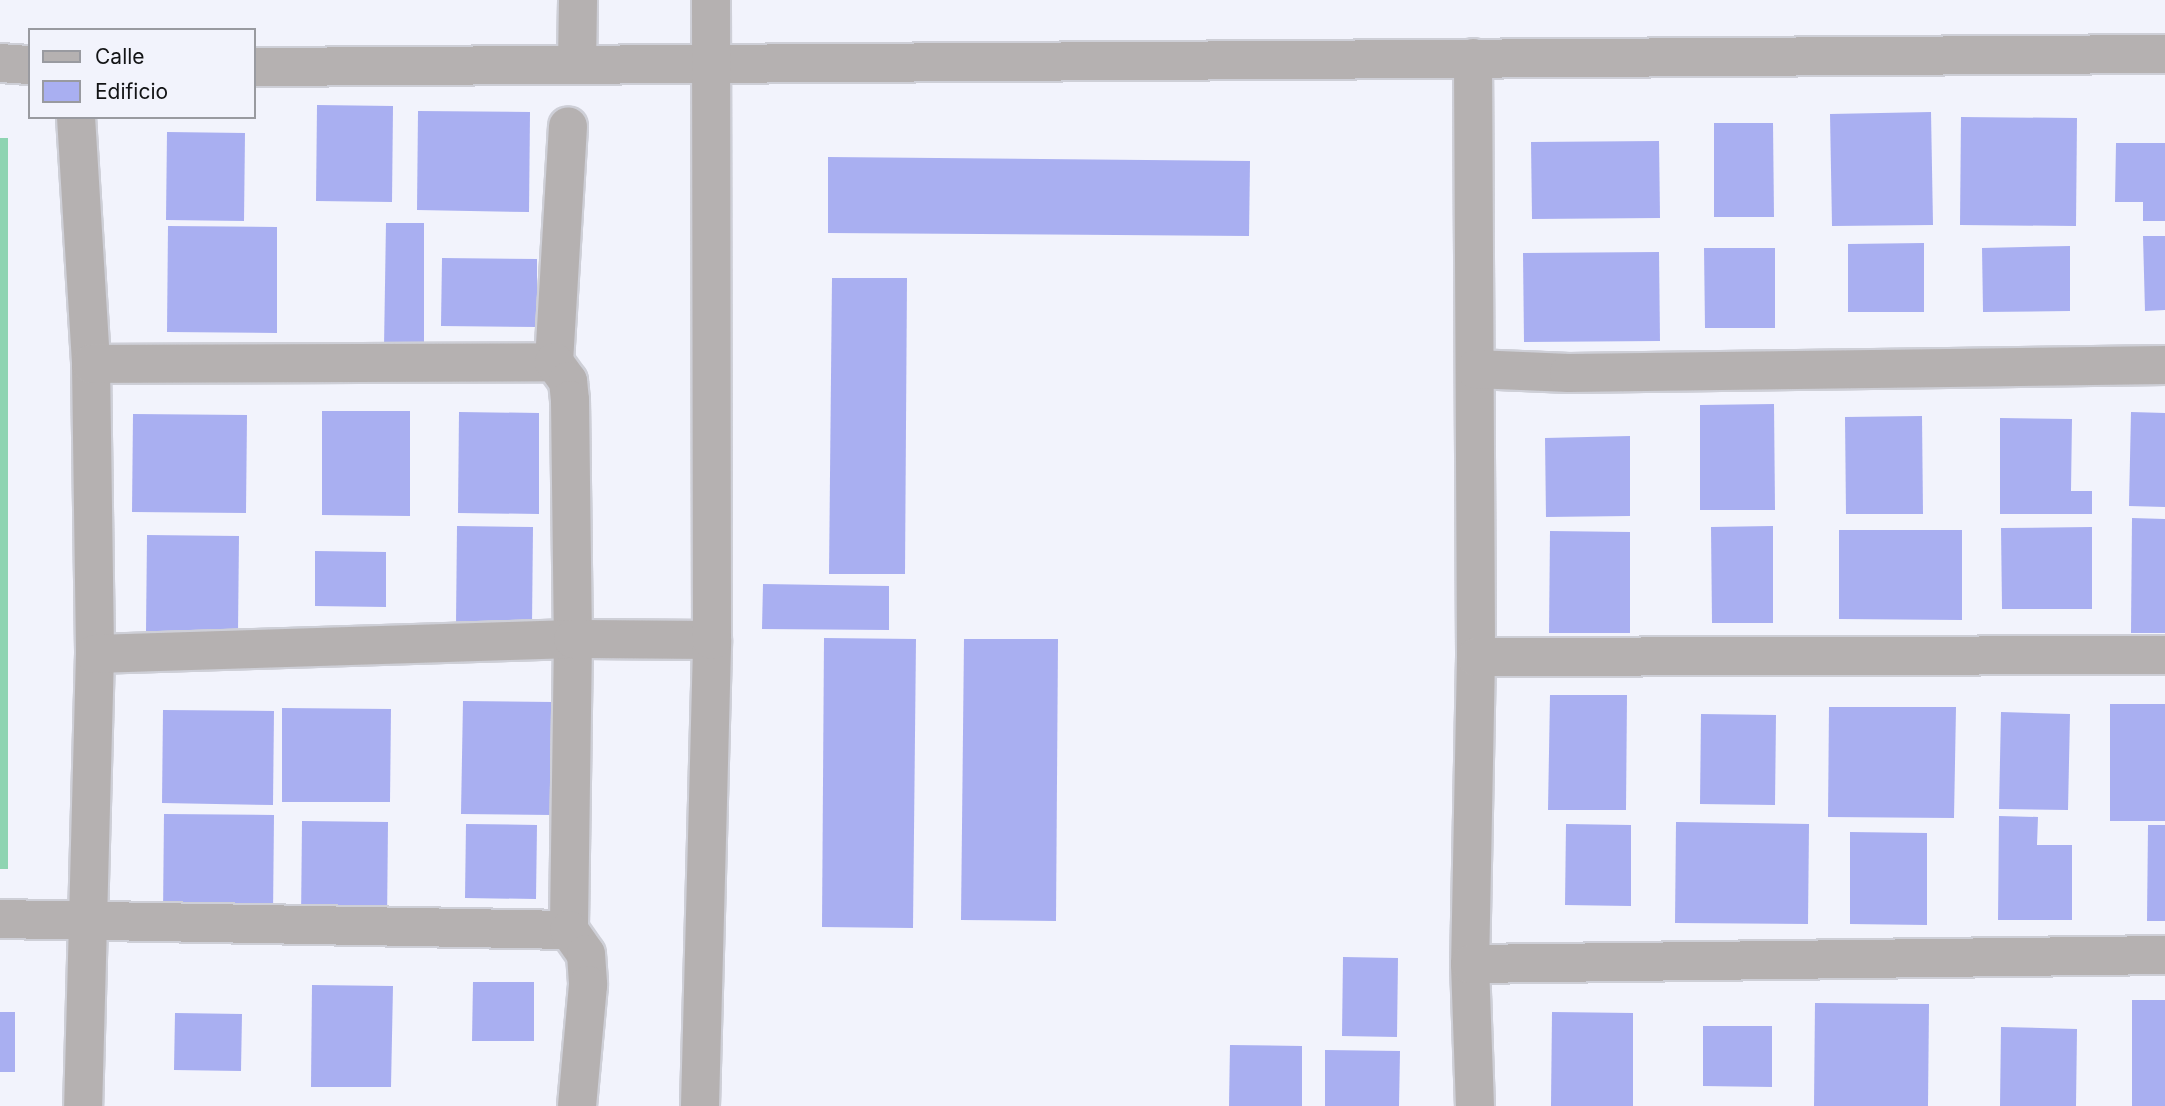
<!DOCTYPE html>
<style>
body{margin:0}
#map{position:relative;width:2165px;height:1106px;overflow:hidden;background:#f2f3fc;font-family:Inter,sans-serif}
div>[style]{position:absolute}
.green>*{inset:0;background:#8ed4b2}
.building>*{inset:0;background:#a9aff1}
.roads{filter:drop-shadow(2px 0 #cecfd7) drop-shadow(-2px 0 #cecfd7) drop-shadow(0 2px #cecfd7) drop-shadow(0 -2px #cecfd7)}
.minor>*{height:38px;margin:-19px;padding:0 19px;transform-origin:19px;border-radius:19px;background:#b5b1b1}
span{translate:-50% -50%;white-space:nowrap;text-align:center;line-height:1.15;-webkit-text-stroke:7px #f2f3fc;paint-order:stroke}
.legend{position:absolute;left:28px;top:28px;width:228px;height:91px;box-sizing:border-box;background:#f2f3fc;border:2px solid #999aa0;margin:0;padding:9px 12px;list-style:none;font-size:21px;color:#131416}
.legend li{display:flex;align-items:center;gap:14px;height:35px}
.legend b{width:35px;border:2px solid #999aa0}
</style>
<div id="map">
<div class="green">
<div style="clip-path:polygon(0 138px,8px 138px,8px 869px,0 869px)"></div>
</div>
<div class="building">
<div style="clip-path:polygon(317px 105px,393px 106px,392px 202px,316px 201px)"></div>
<div style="clip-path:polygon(418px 111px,530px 112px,529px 212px,417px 210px)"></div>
<div style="clip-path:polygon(1931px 112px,1933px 225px,1832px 226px,1830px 114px)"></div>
<div style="clip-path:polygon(1961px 117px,2077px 118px,2076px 226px,1960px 225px)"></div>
<div style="clip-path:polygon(1714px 123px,1773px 123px,1774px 217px,1714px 217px)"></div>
<div style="clip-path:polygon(167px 132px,245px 133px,244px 221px,166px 220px)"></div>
<div style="clip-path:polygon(1659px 141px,1660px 218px,1532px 219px,1531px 142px)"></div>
<div style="clip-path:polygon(2116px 143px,2165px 143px,2165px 221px,2143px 221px,2143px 202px,2115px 202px)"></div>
<div style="clip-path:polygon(828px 157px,1250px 161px,1249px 236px,828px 233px)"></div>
<div style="clip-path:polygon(386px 223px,424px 223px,424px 347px,384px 347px)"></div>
<div style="clip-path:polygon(168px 226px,277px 227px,277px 333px,167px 332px)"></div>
<div style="clip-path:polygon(2143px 236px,2165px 236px,2165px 310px,2145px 311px)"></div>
<div style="clip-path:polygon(1924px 243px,1924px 312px,1848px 312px,1848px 244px)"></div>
<div style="clip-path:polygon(2070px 246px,2070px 311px,1983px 312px,1982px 248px)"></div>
<div style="clip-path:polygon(1704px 248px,1775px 248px,1775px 328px,1705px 328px)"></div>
<div style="clip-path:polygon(1659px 252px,1660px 341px,1524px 342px,1523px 253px)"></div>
<div style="clip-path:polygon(442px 258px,537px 259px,537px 327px,441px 326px)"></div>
<div style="clip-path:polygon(832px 278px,907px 278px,905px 574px,829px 574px)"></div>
<div style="clip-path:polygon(1774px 404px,1775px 510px,1700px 510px,1700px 405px)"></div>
<div style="clip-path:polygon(322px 411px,410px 411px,410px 516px,322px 515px)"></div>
<div style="clip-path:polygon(459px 412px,539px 413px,539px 514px,458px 513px)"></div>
<div style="clip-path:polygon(2131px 412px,2165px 413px,2165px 507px,2129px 506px)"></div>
<div style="clip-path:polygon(133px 414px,247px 415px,246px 513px,132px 512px)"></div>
<div style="clip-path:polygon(1922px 416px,1923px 514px,1846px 514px,1845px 417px)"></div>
<div style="clip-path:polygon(2000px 418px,2072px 419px,2071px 491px,2092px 491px,2092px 514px,2000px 514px)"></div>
<div style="clip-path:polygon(1630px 436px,1630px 516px,1546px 517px,1545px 438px)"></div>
<div style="clip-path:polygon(2132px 518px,2165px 519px,2165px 633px,2131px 633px)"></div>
<div style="clip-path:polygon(457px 526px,533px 527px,532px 625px,456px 624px)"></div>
<div style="clip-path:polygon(1773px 526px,1773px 623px,1712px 623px,1711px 527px)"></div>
<div style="clip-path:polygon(2092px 527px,2092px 609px,2002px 609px,2001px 528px)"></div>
<div style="clip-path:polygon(1839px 530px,1962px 530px,1962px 620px,1839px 619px)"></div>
<div style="clip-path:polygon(1550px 531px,1630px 532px,1630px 633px,1549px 633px)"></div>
<div style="clip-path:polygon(147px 535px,239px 536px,238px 631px,146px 631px)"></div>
<div style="clip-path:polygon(315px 551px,386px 552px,386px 607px,315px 606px)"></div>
<div style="clip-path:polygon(763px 584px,889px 586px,889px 630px,762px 629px)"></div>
<div style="clip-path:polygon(824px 638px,916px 639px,913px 928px,822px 927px)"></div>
<div style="clip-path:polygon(964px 639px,1058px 639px,1056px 921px,961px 920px)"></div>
<div style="clip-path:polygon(1550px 695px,1627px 695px,1626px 810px,1548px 810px)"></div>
<div style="clip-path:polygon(463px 701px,552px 702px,552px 815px,461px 814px)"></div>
<div style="clip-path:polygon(2110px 704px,2165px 704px,2165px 821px,2110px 821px)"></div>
<div style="clip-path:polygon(1829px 707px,1956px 707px,1954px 818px,1828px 817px)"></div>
<div style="clip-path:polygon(282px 708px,391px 709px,390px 802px,282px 802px)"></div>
<div style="clip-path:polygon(163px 710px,274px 711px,273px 805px,162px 803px)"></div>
<div style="clip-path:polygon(2001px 712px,2070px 714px,2068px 810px,1999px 809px)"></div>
<div style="clip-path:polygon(1701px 714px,1776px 715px,1775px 805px,1700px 804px)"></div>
<div style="clip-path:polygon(164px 814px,274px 815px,273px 915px,163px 914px)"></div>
<div style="clip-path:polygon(1999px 816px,2038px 817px,2037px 845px,2072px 845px,2072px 920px,1998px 920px)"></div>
<div style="clip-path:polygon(302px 821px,388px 822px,387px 924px,301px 923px)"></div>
<div style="clip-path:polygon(1676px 822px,1809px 824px,1808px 924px,1675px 923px)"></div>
<div style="clip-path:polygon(466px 824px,537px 825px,536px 899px,465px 898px)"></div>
<div style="clip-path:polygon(1566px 824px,1631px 825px,1631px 906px,1565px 905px)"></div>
<div style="clip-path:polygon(2148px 825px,2165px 825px,2165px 921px,2147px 921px)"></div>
<div style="clip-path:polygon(1850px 832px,1927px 833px,1927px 925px,1850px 924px)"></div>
<div style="clip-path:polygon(1343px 957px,1398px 958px,1397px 1037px,1342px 1036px)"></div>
<div style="clip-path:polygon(473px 982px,534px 982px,534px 1041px,472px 1041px)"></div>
<div style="clip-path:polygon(312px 985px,393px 986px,391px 1087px,311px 1087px)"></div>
<div style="clip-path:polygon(2132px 1000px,2165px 1000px,2165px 1106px,2132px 1106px)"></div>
<div style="clip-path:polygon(1815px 1003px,1929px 1004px,1928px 1106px,1814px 1106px)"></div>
<div style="clip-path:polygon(0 1012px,15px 1012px,15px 1072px,0 1072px)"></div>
<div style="clip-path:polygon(1552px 1012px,1633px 1013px,1633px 1106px,1551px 1106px)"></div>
<div style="clip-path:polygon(175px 1013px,242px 1014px,241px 1071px,174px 1070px)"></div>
<div style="clip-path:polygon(1703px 1026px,1772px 1026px,1772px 1087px,1703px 1086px)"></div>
<div style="clip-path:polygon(2001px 1027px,2077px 1029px,2076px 1106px,2000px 1106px)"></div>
<div style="clip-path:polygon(1230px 1045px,1302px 1046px,1302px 1106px,1229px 1106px)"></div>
<div style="clip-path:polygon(1325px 1050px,1400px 1051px,1399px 1106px,1325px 1106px)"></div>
</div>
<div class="roads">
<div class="minor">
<div style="left:1473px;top:58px;width:599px;rotate:89.71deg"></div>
<div style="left:1476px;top:657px;width:307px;rotate:91.1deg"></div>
<div style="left:1470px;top:964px;width:142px;rotate:88deg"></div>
<div style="left:0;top:63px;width:30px;rotate:4deg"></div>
<div style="left:577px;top:65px;width:65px;rotate:-89.1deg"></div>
<div style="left:254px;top:67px;width:1911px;rotate:-0.39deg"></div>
<div style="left:76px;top:117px;width:247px;rotate:86.5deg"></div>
<div style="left:91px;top:364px;width:290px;rotate:89.2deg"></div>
<div style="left:95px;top:654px;width:452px;rotate:91.5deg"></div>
<div style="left:554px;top:362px;width:236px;rotate:-86.6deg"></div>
<div style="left:91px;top:364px;width:463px;rotate:-0.2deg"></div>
<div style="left:554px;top:362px;width:24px;rotate:54deg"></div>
<div style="left:568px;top:381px;width:19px;rotate:84deg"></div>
<div style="left:570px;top:400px;width:239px;rotate:89.3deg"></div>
<div style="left:573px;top:639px;width:291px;rotate:90.8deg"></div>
<div style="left:1475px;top:369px;width:94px;rotate:2.4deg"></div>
<div style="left:1569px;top:373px;width:596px;rotate:-0.77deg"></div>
<div style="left:95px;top:654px;width:478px;rotate:-1.8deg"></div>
<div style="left:573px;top:639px;width:139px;rotate:0.4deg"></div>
<div style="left:1476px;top:657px;width:689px;rotate:-0.17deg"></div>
<div style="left:0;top:919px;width:569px;rotate:1.11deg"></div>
<div style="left:569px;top:930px;width:29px;rotate:55deg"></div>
<div style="left:586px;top:954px;width:31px;rotate:86deg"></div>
<div style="left:588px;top:985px;width:121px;rotate:95.2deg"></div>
<div style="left:1470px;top:964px;width:695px;rotate:-0.74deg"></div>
<div style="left:700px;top:1106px;width:466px;rotate:-88.5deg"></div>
<div style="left:712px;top:640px;width:640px;rotate:-90.09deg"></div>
</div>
</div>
<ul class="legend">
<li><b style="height:9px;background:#b5b1b1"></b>Calle</li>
<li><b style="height:19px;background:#a9aff1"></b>Edificio</li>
</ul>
</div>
